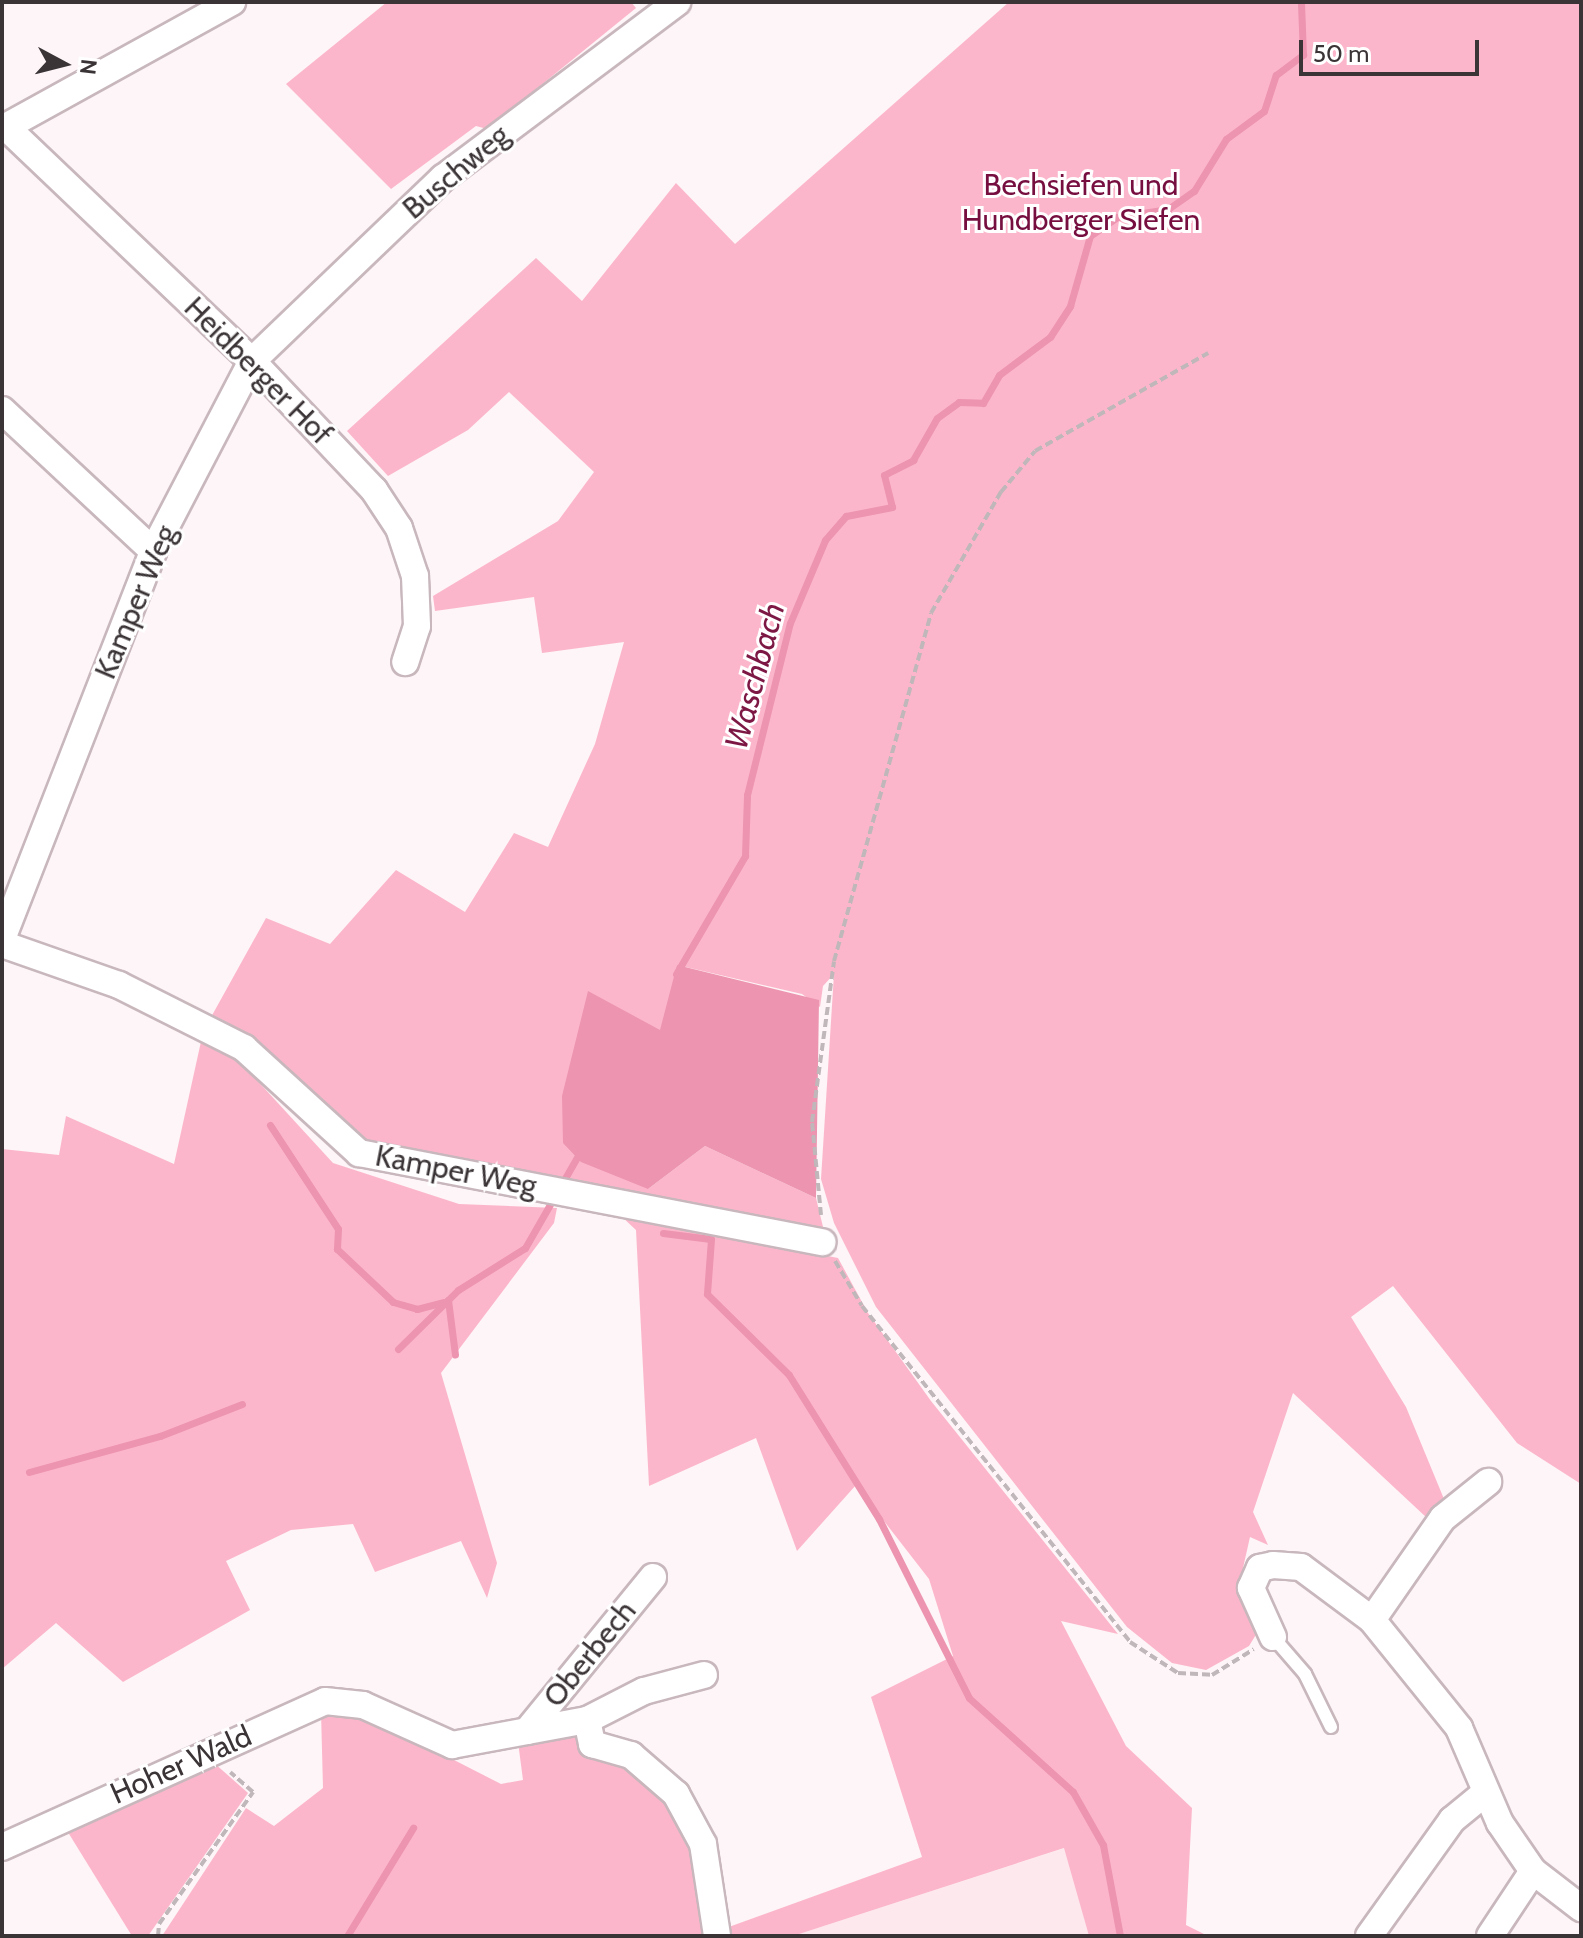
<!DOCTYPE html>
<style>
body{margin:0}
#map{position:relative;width:1583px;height:1938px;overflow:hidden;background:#fdf5f7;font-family:Cabin,sans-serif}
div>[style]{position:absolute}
.built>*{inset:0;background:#fde8ed}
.green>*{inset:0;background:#fcb6cb}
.water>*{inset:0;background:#ec94b0}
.stream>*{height:7px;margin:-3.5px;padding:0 3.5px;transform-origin:3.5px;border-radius:3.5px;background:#ec94b0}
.path>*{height:4px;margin-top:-2px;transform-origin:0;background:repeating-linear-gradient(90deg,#bfb7b9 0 8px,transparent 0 12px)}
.roads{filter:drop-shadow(2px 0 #c8b7bc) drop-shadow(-2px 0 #c8b7bc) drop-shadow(0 2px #c8b7bc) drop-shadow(0 -2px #c8b7bc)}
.lane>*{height:12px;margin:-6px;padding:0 6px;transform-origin:6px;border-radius:6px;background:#fff}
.street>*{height:26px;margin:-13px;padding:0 13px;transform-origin:13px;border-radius:13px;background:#fff}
span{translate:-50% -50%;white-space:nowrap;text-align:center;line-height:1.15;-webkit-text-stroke:6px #fff;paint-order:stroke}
.street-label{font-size:30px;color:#3b3436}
.park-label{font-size:30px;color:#760e3f}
.water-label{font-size:32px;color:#7d1744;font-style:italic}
.frame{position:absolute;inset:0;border:4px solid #3b3436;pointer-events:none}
.north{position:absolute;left:24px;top:24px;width:80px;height:80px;-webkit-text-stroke:6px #fff;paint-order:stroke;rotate:97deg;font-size:22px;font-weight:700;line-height:32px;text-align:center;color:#3b3436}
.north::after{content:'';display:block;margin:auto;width:28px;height:36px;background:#3b3436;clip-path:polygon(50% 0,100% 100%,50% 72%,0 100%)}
.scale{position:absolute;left:1299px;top:40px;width:180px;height:36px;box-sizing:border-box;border:4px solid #3b3436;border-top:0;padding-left:10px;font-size:24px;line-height:28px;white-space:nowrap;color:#3b3436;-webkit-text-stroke:6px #fff;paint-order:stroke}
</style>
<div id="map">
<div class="built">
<div style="clip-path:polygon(1065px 1848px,1089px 1936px,793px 1936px)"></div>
</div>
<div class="green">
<div style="clip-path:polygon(387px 2px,631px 2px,636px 8px,487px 129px,476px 126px,391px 189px,286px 84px)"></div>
<div style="clip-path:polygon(1009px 2px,1581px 2px,1581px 1484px,1517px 1443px,1393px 1286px,1351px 1317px,1406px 1407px,1444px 1499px,1427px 1518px,1293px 1393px,1253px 1512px,1268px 1545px,1250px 1537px,1243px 1568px,1257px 1633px,1249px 1646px,1206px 1670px,1172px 1663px,1127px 1627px,876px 1307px,834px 1223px,821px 1179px,834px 974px,823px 986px,820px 1007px,802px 994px,677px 965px,648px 1189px,705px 1146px,816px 1198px,824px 1231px,344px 1146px,210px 1019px,266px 918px,330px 944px,396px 870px,465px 912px,514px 833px,548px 847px,595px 744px,624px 642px,542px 653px,534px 597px,435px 611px,433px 596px,558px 521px,594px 472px,509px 392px,468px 430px,388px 476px,347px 431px,536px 258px,582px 301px,676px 183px,735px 244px)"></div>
<div style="clip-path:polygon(202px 1037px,242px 1064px,333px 1163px,459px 1204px,557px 1208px,554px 1223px,441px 1373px,497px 1563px,487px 1598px,461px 1541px,375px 1572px,353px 1524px,291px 1530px,226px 1561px,250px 1610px,123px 1682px,56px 1623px,2px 1669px,2px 1149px,59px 1155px,66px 1116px,174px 1164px)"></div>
<div style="clip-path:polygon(621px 1216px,838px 1258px,868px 1313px,931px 1401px,1118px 1634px,1061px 1621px,1126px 1746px,1192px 1808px,1186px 1925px,1208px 1936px,1089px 1936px,1064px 1848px,793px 1936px,727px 1936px,726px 1928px,922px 1857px,871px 1697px,953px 1656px,929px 1579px,856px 1485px,797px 1551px,756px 1438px,649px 1486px,636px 1230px)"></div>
<div style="clip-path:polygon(321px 1712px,366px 1715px,501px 1784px,523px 1780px,518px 1742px,579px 1735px,613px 1753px,686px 1822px,707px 1936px,162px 1936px,246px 1808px,274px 1826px,323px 1788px)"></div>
<div style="clip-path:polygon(213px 1762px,248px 1793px,148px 1936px,132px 1936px,66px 1829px)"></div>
</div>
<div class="water">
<div style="clip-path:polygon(677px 965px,819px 1000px,816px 1198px,705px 1146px,648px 1189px,581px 1162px,563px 1143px,562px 1096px,588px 991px,660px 1030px)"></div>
</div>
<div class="stream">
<div style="left:676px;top:974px;width:137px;rotate:-59.7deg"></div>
<div style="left:745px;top:856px;width:61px;rotate:-88.1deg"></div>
<div style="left:747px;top:795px;width:177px;rotate:-76deg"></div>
<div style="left:790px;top:623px;width:90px;rotate:-67.1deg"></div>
<div style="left:825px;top:540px;width:32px;rotate:-49deg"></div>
<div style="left:846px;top:516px;width:47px;rotate:-11.1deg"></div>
<div style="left:892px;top:507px;width:33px;rotate:-104deg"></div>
<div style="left:884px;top:475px;width:33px;rotate:-27deg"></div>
<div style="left:913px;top:460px;width:48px;rotate:-60.3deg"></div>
<div style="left:937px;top:418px;width:27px;rotate:-36deg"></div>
<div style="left:959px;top:402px;width:24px;rotate:2deg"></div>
<div style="left:983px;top:403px;width:32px;rotate:-60deg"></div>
<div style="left:999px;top:375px;width:64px;rotate:-36.7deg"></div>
<div style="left:1050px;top:337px;width:37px;rotate:-57deg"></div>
<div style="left:1070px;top:306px;width:73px;rotate:-74.1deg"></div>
<div style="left:1090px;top:236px;width:33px;rotate:-35deg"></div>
<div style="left:1117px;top:217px;width:52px;rotate:-8.9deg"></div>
<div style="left:1168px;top:209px;width:32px;rotate:-35deg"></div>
<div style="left:1194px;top:191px;width:61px;rotate:-58.4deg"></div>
<div style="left:1226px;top:139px;width:47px;rotate:-36.4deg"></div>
<div style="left:1264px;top:111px;width:38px;rotate:-72deg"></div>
<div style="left:1276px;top:75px;width:34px;rotate:-37deg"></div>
<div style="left:1303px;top:55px;width:53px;rotate:-92.2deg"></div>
<div style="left:270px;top:1125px;width:124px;rotate:56.8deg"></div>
<div style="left:338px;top:1229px;width:20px;rotate:93deg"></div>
<div style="left:337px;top:1249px;width:77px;rotate:43.4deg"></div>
<div style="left:393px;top:1302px;width:25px;rotate:16deg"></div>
<div style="left:417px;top:1309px;width:27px;rotate:-15deg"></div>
<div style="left:663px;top:1233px;width:48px;rotate:7.1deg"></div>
<div style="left:711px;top:1239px;width:55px;rotate:94.2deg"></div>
<div style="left:707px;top:1294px;width:115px;rotate:44.6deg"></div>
<div style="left:789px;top:1375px;width:170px;rotate:58deg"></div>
<div style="left:879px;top:1519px;width:200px;rotate:63.3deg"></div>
<div style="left:969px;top:1698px;width:140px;rotate:42.1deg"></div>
<div style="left:1073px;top:1792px;width:61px;rotate:60.5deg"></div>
<div style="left:1103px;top:1845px;width:93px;rotate:79.4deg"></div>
<div style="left:448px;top:1300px;width:55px;rotate:82.7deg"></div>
<div style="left:398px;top:1349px;width:84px;rotate:-44.5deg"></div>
<div style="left:458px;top:1290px;width:79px;rotate:-32.1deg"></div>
<div style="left:525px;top:1248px;width:111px;rotate:-60.2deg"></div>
<div style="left:29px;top:1472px;width:136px;rotate:-15.4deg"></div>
<div style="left:160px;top:1436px;width:88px;rotate:-21.3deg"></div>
<div style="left:347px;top:1936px;width:127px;rotate:-58.6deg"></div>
</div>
<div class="path">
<div style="left:821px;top:1215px;width:93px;rotate:-95.5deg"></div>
<div style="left:812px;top:1122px;width:162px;rotate:-82.2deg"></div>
<div style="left:834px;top:961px;width:361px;rotate:-74.4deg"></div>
<div style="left:931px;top:613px;width:140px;rotate:-60deg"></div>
<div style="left:1001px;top:492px;width:53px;rotate:-50.3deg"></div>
<div style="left:1035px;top:451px;width:199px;rotate:-29.5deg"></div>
<div style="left:835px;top:1261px;width:52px;rotate:59deg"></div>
<div style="left:862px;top:1306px;width:430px;rotate:51.4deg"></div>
<div style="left:1130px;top:1642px;width:57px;rotate:32.9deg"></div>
<div style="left:1178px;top:1673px;width:34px;rotate:3deg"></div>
<div style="left:1212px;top:1675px;width:49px;rotate:-31.8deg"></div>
<div style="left:158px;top:1936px;width:12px;rotate:-85deg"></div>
<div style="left:159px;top:1924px;width:162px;rotate:-54.5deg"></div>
<div style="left:253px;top:1792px;width:30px;rotate:-139deg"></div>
</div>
<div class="roads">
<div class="lane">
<div style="left:1273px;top:1637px;width:49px;rotate:49.1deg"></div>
<div style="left:1305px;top:1674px;width:59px;rotate:63.9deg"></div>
</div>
<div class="street">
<div style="left:6px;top:127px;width:340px;rotate:43.6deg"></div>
<div style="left:252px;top:361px;width:178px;rotate:46.6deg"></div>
<div style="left:374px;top:490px;width:45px;rotate:56.7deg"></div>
<div style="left:399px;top:528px;width:51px;rotate:71.6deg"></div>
<div style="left:415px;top:576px;width:50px;rotate:87.7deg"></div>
<div style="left:417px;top:626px;width:38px;rotate:108deg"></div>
<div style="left:2px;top:129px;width:263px;rotate:-28.9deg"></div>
<div style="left:2px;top:410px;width:207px;rotate:43deg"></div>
<div style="left:2px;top:939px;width:416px;rotate:-68.7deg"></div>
<div style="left:153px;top:551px;width:214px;rotate:-62.5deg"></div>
<div style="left:252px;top:361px;width:265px;rotate:-43.8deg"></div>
<div style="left:443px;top:178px;width:293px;rotate:-36.9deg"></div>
<div style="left:2px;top:944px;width:124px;rotate:19.3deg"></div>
<div style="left:119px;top:985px;width:140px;rotate:26.7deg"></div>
<div style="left:244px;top:1048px;width:156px;rotate:42.4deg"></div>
<div style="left:359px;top:1153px;width:472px;rotate:10.9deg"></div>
<div style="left:1372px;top:1620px;width:124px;rotate:-55.2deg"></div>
<div style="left:1443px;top:1518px;width:58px;rotate:-38.7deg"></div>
<div style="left:1273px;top:1637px;width:54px;rotate:-114.2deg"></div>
<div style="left:1251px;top:1588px;width:22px;rotate:-66deg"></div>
<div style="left:1260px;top:1568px;width:13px;rotate:-13deg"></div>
<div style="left:1273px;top:1565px;width:28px;rotate:4deg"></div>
<div style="left:1301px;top:1567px;width:89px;rotate:36.7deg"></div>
<div style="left:1372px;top:1620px;width:139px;rotate:51.1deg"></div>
<div style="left:1459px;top:1728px;width:103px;rotate:66.7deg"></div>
<div style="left:1500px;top:1823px;width:58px;rotate:55.5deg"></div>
<div style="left:1533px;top:1871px;width:61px;rotate:37.6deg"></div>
<div style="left:587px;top:1720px;width:25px;rotate:78deg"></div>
<div style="left:592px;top:1744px;width:41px;rotate:15.8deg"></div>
<div style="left:631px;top:1755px;width:60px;rotate:40.9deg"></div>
<div style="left:676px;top:1794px;width:57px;rotate:61.6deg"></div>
<div style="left:703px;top:1844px;width:93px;rotate:81.3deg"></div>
<div style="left:527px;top:1731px;width:199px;rotate:-50.7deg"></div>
<div style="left:2px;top:1847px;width:354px;rotate:-24.3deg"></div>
<div style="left:325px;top:1701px;width:38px;rotate:6deg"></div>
<div style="left:363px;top:1705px;width:98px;rotate:24.2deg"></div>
<div style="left:452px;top:1745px;width:137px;rotate:-10.5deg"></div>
<div style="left:587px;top:1720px;width:64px;rotate:-27deg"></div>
<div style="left:644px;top:1691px;width:62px;rotate:-14.9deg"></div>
<div style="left:1369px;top:1936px;width:143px;rotate:-54.4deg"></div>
<div style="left:1452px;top:1820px;width:43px;rotate:-39.3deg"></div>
<div style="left:1490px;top:1936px;width:78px;rotate:-56.5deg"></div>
</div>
</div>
<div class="street-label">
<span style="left:456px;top:172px;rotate:-40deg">Buschweg</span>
<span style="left:258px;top:371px;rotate:45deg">Heidberger Hof</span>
<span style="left:136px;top:602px;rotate:-67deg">Kamper Weg</span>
<span style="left:456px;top:1171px;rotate:11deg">Kamper Weg</span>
<span style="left:590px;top:1654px;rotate:-51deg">Oberbech</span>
<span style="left:181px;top:1765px;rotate:-24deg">Hoher Wald</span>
</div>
<div class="park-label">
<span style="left:1081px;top:202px">Bechsiefen und<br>Hundberger Siefen</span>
</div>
<div class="water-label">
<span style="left:755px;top:676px;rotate:-75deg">Waschbach</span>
</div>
<div class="frame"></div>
<div class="north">N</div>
<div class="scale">50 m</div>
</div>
